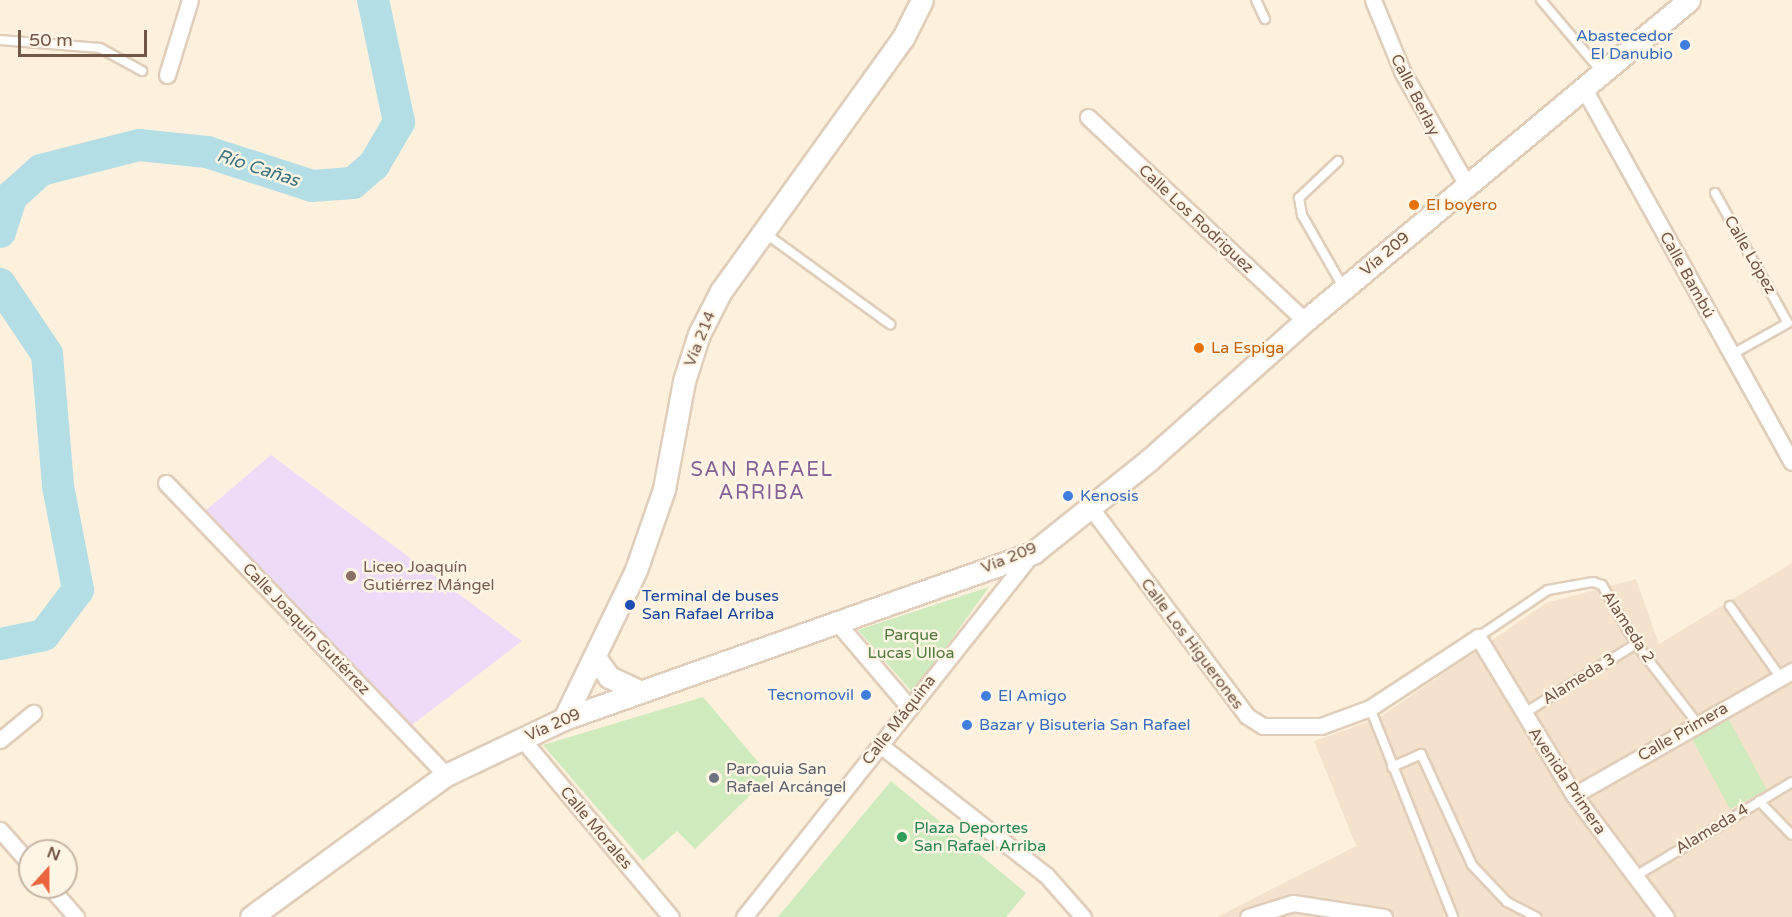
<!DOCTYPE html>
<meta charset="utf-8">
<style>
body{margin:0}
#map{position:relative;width:1792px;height:917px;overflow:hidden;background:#fdf1de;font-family:"Varela Round",sans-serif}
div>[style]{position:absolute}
.residential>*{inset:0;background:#f4e2cc}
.education>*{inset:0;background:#eedbf8}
.green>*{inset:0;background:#cfeabd}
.river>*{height:32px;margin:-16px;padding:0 16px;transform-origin:16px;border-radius:16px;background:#b3dee6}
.roads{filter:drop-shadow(2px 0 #e0cdba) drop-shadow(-2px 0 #e0cdba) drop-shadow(0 2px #e0cdba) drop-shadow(0 -2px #e0cdba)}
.service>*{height:8px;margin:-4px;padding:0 4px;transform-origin:4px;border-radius:4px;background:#fff}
.minor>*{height:15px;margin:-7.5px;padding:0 7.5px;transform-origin:7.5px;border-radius:7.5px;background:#fff}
.secondary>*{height:21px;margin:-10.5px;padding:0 10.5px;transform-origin:10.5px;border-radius:10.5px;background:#fff}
.dots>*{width:16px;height:16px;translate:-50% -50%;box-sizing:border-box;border:3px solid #fff5e5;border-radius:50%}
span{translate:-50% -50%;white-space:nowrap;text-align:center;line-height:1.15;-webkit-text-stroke:5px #fff5e5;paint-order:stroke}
.shop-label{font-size:16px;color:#366cbe}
.right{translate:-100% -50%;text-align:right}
.left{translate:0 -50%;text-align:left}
.street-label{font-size:16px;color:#735646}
.food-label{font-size:16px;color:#c56008}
.education-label{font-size:16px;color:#785e54}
.transit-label{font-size:16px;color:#164399}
.park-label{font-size:16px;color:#4f793e}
.worship-label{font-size:16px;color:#5b616d}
.leisure-label{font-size:16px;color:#27864d}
.water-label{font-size:18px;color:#3c7580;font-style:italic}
.quarter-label{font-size:20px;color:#856197;letter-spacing:1.5px}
.north{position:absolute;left:18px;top:839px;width:60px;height:60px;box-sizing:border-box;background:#fff5e5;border:2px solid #c7b5a5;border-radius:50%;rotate:21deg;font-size:16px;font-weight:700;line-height:24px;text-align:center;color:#735646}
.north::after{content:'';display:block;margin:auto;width:21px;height:27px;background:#eb663f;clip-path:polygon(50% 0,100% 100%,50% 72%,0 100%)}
.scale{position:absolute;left:18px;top:30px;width:129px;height:27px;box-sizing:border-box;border:3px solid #735646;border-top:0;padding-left:8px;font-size:18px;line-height:21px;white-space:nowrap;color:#735646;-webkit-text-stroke:4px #fff5e5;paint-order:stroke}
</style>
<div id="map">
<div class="residential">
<div style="clip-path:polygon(1792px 563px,1792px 917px,1217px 917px,1356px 846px,1314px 741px,1377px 719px,1546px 603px,1636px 579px,1659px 644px)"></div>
</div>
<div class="education">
<div style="clip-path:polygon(271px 455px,522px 641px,412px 725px,204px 512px)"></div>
</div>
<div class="green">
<div style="clip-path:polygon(989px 587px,913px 693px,858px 630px)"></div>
<div style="clip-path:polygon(703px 697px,770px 776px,695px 849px,677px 831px,643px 861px,543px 745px)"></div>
<div style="clip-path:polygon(1726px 714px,1767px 790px,1730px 809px,1690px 735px)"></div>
<div style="clip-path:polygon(891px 781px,1026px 893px,1006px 917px,778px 917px)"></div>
</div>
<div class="river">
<div style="left:0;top:232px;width:38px;rotate:-72deg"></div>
<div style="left:12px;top:196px;width:39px;rotate:-42deg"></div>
<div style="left:41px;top:170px;width:101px;rotate:-14.3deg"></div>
<div style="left:139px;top:145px;width:68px;rotate:5.9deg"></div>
<div style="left:207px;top:152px;width:110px;rotate:17.9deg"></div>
<div style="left:312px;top:186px;width:41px;rotate:-4.2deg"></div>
<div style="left:353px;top:183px;width:28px;rotate:-41deg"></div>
<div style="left:374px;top:165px;width:50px;rotate:-59.8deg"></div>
<div style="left:399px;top:122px;width:125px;rotate:-102deg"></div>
<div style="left:0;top:284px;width:84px;rotate:56.1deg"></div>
<div style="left:47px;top:354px;width:132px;rotate:85.2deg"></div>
<div style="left:58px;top:486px;width:106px;rotate:79.1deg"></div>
<div style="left:78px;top:590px;width:56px;rotate:127.1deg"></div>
<div style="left:44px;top:635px;width:45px;rotate:168.4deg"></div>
</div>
<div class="roads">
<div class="service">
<div style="left:1256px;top:0;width:21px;rotate:65deg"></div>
<div style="left:1541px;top:0;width:93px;rotate:49.8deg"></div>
<div style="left:0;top:40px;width:100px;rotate:4.6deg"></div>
<div style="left:100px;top:48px;width:48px;rotate:28.7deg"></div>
<div style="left:1338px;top:161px;width:54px;rotate:136.5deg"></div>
<div style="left:1299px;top:198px;width:17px;rotate:80deg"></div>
<div style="left:1302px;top:215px;width:83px;rotate:60.3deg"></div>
<div style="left:1715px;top:193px;width:149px;rotate:60.7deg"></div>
<div style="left:1788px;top:323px;width:65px;rotate:150.7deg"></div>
<div style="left:765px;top:233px;width:155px;rotate:36.1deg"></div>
<div style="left:1730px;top:606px;width:88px;rotate:54.7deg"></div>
<div style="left:1478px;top:637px;width:84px;rotate:-33.9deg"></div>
<div style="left:1548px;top:590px;width:46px;rotate:-10.1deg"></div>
<div style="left:1593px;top:582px;width:9px;rotate:18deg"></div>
<div style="left:1602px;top:585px;width:68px;rotate:60deg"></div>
<div style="left:1636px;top:644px;width:100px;rotate:52.3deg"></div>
<div style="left:1370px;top:708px;width:225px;rotate:68.3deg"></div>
<div style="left:1523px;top:714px;width:133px;rotate:-31.8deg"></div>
<div style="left:1392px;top:767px;width:32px;rotate:-24deg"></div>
<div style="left:1421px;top:754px;width:122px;rotate:65.3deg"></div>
<div style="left:1472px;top:865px;width:51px;rotate:46.6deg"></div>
<div style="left:1507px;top:902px;width:33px;rotate:27deg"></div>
<div style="left:1759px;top:801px;width:47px;rotate:45.9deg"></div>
<div style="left:1634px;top:877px;width:184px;rotate:-31deg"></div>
</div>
<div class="minor">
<div style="left:1373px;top:0;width:79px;rotate:67.7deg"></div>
<div style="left:1403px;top:73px;width:129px;rotate:60.3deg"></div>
<div style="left:167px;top:75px;width:78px;rotate:-73deg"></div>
<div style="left:1583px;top:87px;width:429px;rotate:60.9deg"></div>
<div style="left:1088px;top:117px;width:298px;rotate:43.2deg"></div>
<div style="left:166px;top:483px;width:405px;rotate:46.2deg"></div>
<div style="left:1091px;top:508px;width:260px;rotate:53.1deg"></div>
<div style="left:1247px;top:716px;width:19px;rotate:32deg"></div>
<div style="left:1263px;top:726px;width:58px"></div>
<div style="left:1321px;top:726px;width:52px;rotate:-20.2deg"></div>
<div style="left:1370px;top:708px;width:129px;rotate:-33.3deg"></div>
<div style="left:1478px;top:637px;width:185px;rotate:58.7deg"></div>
<div style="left:1574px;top:795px;width:153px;rotate:53deg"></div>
<div style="left:835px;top:620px;width:114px;rotate:49.6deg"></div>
<div style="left:522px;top:739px;width:232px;rotate:50.1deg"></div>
<div style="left:0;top:740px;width:43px;rotate:-39.3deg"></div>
<div style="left:880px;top:745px;width:211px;rotate:38.1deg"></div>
<div style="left:1046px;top:875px;width:56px;rotate:48.6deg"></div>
<div style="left:1574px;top:795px;width:251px;rotate:-29.6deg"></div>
<div style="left:0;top:830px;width:45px;rotate:48.6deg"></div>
<div style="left:50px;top:887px;width:40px;rotate:49deg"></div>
<div style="left:744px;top:917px;width:465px;rotate:-51.6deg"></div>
<div style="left:1248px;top:917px;width:47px;rotate:-17.3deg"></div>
<div style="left:1293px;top:903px;width:92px;rotate:8.7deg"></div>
</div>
<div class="secondary">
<div style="left:596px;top:659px;width:22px;rotate:54deg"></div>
<div style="left:609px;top:677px;width:33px;rotate:25deg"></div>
<div style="left:564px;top:719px;width:165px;rotate:-64.2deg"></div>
<div style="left:636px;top:570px;width:86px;rotate:-70.9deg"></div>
<div style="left:664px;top:489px;width:110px;rotate:-79.5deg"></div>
<div style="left:684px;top:381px;width:49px;rotate:-72.3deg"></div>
<div style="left:699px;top:334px;width:48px;rotate:-62.9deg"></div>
<div style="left:721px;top:291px;width:312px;rotate:-54.3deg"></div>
<div style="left:903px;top:38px;width:42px;rotate:-63.4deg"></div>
<div style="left:251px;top:917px;width:241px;rotate:-36.1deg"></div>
<div style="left:446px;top:775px;width:131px;rotate:-25.4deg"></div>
<div style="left:564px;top:719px;width:498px;rotate:-19.5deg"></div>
<div style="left:1033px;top:553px;width:149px;rotate:-38.7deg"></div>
<div style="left:1149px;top:460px;width:209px;rotate:-41.7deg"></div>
<div style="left:1305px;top:321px;width:500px;rotate:-39.89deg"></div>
</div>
</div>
<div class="dots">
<div style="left:1685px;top:45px;background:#3f7fe0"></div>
<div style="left:1414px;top:205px;background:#e8710a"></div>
<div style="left:1199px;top:348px;background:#e8710a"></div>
<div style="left:1068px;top:496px;background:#3f7fe0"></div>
<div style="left:351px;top:576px;background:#8d6e63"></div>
<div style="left:630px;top:605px;background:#1a4fb4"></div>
<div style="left:866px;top:695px;background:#3f7fe0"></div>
<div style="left:986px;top:696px;background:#3f7fe0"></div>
<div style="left:967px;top:725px;background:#3f7fe0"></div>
<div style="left:714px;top:778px;background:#6b7280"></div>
<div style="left:902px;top:837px;background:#2e9e5b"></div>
</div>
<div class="shop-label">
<span class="right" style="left:1673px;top:45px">Abastecedor<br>El Danubio</span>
<span class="left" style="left:1080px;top:496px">Kenosis</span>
<span class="right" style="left:854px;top:695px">Tecnomovil</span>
<span class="left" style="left:998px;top:696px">El Amigo</span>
<span class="left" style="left:979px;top:725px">Bazar y Bisuteria San Rafael</span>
</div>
<div class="street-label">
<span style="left:1415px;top:95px;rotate:63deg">Calle Berlay</span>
<span style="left:1196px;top:219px;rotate:43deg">Calle Los Rodriguez</span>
<span style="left:1385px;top:254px;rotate:-40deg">Vía 209</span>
<span style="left:1750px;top:255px;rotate:60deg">Calle López</span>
<span style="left:1687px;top:275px;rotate:61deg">Calle Bambú</span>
<span style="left:700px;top:339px;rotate:-68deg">Vía 214</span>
<span style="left:1009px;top:558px;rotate:-22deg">Vía 209</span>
<span style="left:1628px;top:627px;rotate:57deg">Alameda 2</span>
<span style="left:306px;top:629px;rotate:46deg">Calle Joaquín Gutiérrez</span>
<span style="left:1192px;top:644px;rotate:53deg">Calle Los Higuerones</span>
<span style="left:1579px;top:679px;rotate:-32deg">Alameda 3</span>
<span style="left:899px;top:720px;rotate:-52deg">Calle Máquina</span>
<span style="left:553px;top:725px;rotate:-24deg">Vía 209</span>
<span style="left:1683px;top:732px;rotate:-30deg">Calle Primera</span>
<span style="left:1567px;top:781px;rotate:56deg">Avenida Primera</span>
<span style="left:596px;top:828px;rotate:50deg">Calle Morales</span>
<span style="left:1712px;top:829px;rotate:-31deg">Alameda 4</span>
</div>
<div class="food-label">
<span class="left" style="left:1426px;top:205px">El boyero</span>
<span class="left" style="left:1211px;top:348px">La Espiga</span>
</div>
<div class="education-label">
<span class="left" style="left:363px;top:576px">Liceo Joaquín<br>Gutiérrez Mángel</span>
</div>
<div class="transit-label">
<span class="left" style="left:642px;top:605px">Terminal de buses<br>San Rafael Arriba</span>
</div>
<div class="park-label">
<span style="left:911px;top:644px">Parque<br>Lucas Ulloa</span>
</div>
<div class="worship-label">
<span class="left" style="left:726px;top:778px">Paroquia San<br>Rafael Arcángel</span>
</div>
<div class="leisure-label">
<span class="left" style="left:914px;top:837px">Plaza Deportes<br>San Rafael Arriba</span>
</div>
<div class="water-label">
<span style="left:258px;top:168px;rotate:18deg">Río Cañas</span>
</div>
<div class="quarter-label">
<span style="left:762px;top:482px">SAN RAFAEL<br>ARRIBA</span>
</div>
<div class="north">N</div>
<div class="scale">50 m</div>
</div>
